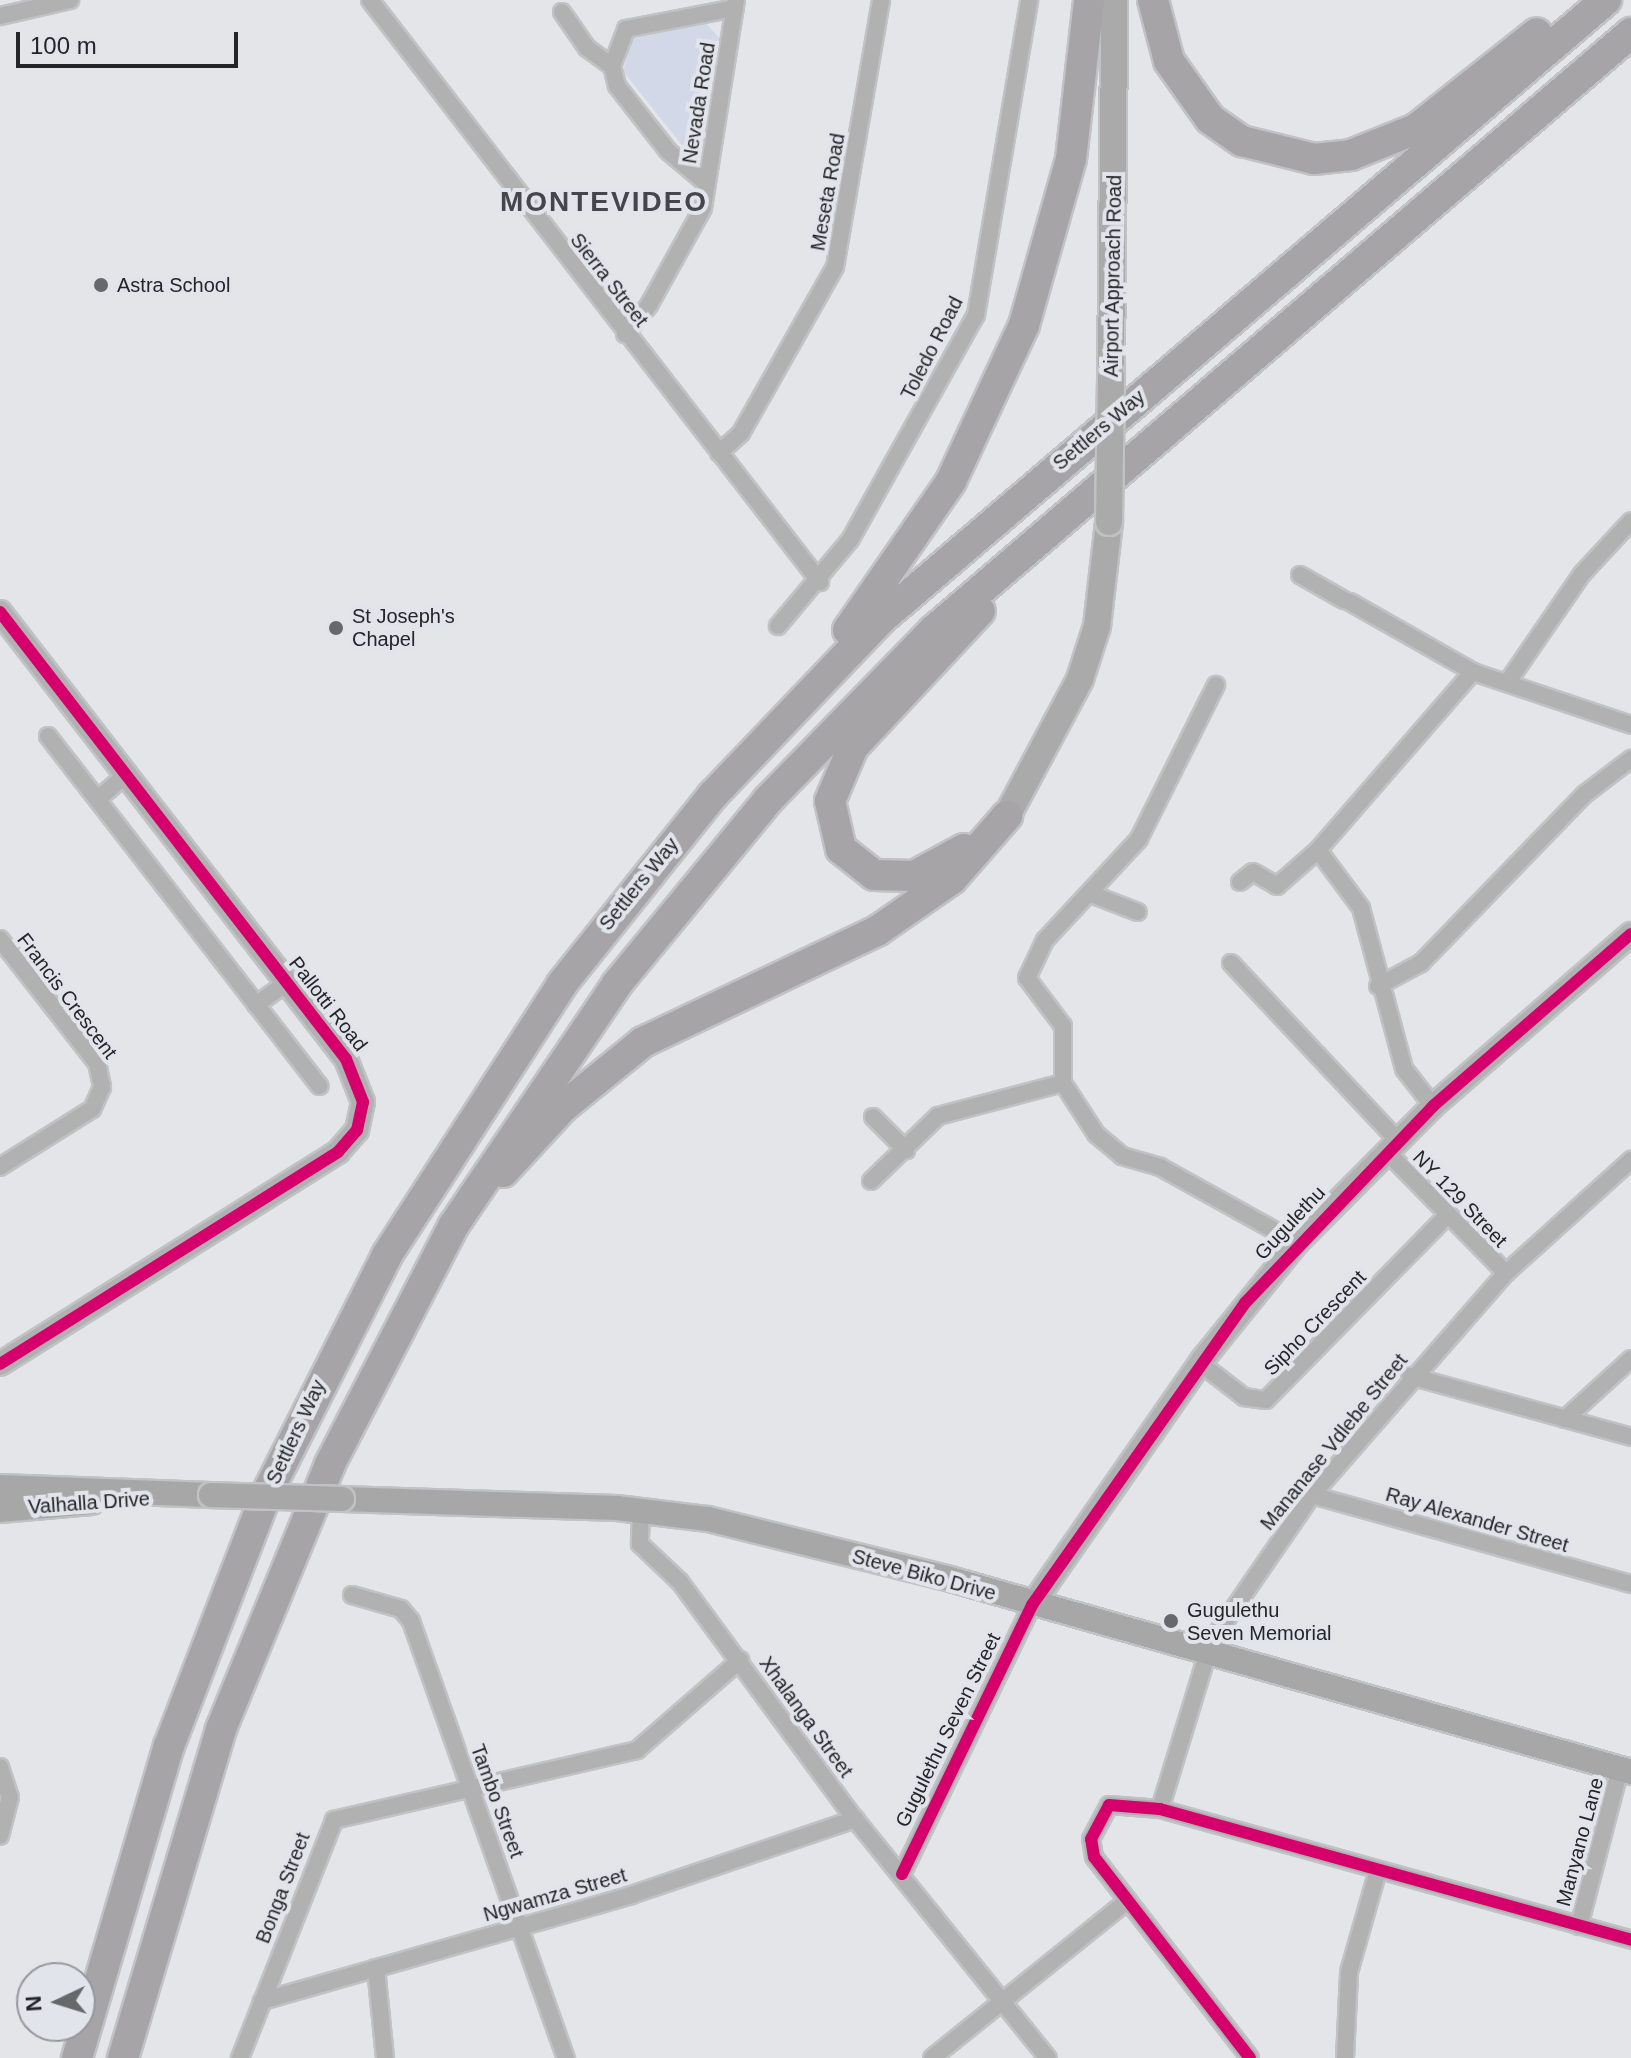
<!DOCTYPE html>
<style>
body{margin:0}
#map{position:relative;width:1631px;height:2058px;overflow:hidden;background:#e3e5e9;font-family:Helvetica,sans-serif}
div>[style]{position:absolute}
.green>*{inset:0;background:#d3d8e8}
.roads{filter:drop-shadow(2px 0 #c1c2c5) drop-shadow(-2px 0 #c1c2c5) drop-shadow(0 2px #c1c2c5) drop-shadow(0 -2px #c1c2c5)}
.minor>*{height:16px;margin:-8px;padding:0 8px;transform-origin:8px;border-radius:8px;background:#b2b1b1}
.tertiary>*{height:22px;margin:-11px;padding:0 11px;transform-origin:11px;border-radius:11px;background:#b2b1b1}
.secondary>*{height:24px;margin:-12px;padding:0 12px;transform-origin:12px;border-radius:12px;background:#a8a7a7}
.primary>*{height:26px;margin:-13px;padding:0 13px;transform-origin:13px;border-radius:13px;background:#abaaab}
.motorway>*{height:30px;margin:-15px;padding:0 15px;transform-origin:15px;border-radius:15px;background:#a6a4a6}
.bridges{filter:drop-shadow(2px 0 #c1c2c5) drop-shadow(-2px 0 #c1c2c5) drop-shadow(0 2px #c1c2c5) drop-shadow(0 -2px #c1c2c5)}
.secondary-bridge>*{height:24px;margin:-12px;padding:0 12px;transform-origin:12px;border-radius:12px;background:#a8a7a7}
.primary-bridge>*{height:26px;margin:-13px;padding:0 13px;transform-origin:13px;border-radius:13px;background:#abaaab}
.cycleway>*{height:12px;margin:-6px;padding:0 6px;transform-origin:6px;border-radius:6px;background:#d6006c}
.dots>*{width:22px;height:22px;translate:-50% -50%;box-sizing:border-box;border:4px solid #e1e4eb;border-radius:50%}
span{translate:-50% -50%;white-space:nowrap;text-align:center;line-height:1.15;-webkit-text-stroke:8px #e1e4eb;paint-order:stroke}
.street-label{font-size:20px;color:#242528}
.poi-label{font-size:20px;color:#242528}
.left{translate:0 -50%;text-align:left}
.district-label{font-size:28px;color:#44464c;font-weight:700;letter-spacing:2px}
.north{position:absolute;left:16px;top:1962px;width:80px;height:80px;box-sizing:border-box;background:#e1e4eb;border:2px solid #95989d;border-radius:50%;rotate:266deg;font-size:22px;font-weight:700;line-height:32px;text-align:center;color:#242528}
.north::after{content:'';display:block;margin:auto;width:28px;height:36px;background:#67686c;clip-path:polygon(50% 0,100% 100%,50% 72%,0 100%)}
.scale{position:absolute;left:16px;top:32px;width:222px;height:36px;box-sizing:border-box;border:4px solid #242528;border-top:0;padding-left:10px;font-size:24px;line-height:28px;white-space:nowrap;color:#242528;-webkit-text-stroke:6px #e1e4eb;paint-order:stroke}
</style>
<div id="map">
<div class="green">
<div style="clip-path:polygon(705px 22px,720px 39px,702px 140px,685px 149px,623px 71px,632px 39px)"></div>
</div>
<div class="roads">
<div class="minor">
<div style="left:370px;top:0;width:736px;rotate:52.29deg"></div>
<div style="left:562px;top:12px;width:44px;rotate:55.2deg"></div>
<div style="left:587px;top:48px;width:31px;rotate:36deg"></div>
<div style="left:0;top:16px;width:72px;rotate:-12.9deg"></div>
<div style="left:707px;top:184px;width:51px;rotate:-139.8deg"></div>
<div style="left:668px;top:151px;width:83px;rotate:-128.1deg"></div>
<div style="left:617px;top:86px;width:21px;rotate:-104deg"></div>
<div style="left:612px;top:66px;width:40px;rotate:-69deg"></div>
<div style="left:626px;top:29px;width:111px;rotate:-10.9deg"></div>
<div style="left:625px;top:334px;width:38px;rotate:-50deg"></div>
<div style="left:649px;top:305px;width:111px;rotate:-60.9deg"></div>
<div style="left:703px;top:208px;width:211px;rotate:-81deg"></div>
<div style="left:719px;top:453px;width:30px;rotate:-42deg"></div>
<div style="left:741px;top:433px;width:191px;rotate:-60.5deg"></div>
<div style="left:835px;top:267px;width:271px;rotate:-80.2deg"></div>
<div style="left:1300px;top:575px;width:51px;rotate:29.6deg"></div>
<div style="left:1350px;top:602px;width:142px;rotate:29.6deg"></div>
<div style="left:1473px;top:672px;width:167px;rotate:18.5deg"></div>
<div style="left:778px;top:626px;width:112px;rotate:-50.1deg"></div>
<div style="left:850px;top:540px;width:258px;rotate:-60.8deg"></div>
<div style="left:976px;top:315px;width:319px;rotate:-80.4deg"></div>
<div style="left:1507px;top:683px;width:132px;rotate:-55.5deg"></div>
<div style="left:1582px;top:574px;width:72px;rotate:-47.2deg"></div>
<div style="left:1216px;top:685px;width:172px;rotate:116.6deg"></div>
<div style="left:1139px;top:839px;width:138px;rotate:132.9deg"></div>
<div style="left:1045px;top:940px;width:42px;rotate:115.3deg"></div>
<div style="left:1027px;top:978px;width:60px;rotate:53.1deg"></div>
<div style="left:1063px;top:1026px;width:57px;rotate:90deg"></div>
<div style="left:1063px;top:1083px;width:61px;rotate:57.1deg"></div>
<div style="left:1096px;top:1134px;width:34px;rotate:40deg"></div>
<div style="left:1122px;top:1156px;width:40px;rotate:16deg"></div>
<div style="left:1160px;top:1167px;width:157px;rotate:29deg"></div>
<div style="left:48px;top:736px;width:443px;rotate:52.2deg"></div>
<div style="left:98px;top:799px;width:37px;rotate:-41deg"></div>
<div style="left:1318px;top:850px;width:72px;rotate:53.4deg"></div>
<div style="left:1361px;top:908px;width:167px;rotate:75deg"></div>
<div style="left:1404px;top:1069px;width:47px;rotate:51.9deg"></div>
<div style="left:1240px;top:882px;width:16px;rotate:-38deg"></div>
<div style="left:1253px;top:872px;width:28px;rotate:30deg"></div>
<div style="left:1277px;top:886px;width:55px;rotate:-41.3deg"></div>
<div style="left:1318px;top:850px;width:236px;rotate:-49deg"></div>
<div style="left:1091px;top:894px;width:50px;rotate:21deg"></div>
<div style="left:0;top:939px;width:157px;rotate:52deg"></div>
<div style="left:97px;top:1063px;width:25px;rotate:78deg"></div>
<div style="left:102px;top:1087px;width:24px;rotate:114deg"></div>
<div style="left:92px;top:1109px;width:109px;rotate:147.8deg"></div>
<div style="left:1231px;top:963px;width:244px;rotate:46.8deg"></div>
<div style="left:1378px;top:986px;width:49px;rotate:-28.1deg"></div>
<div style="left:1421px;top:963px;width:235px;rotate:-45.9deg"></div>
<div style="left:1585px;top:794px;width:58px;rotate:-37.3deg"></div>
<div style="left:256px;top:1005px;width:37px;rotate:-36deg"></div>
<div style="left:873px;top:1117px;width:47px;rotate:45deg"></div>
<div style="left:1386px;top:1151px;width:171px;rotate:45.5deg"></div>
<div style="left:871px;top:1181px;width:93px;rotate:-44.1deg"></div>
<div style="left:938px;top:1116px;width:129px;rotate:-14.8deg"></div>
<div style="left:1200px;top:1363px;width:56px;rotate:37.7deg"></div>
<div style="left:1244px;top:1397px;width:22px;rotate:8deg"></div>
<div style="left:1266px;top:1400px;width:258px;rotate:-45.5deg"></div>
<div style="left:1410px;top:1376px;width:229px;rotate:15.4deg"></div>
<div style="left:1565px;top:1419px;width:89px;rotate:-42.3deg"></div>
<div style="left:1312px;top:1495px;width:331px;rotate:15.6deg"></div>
<div style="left:641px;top:1510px;width:34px;rotate:92deg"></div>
<div style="left:640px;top:1544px;width:55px;rotate:43.5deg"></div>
<div style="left:680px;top:1582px;width:295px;rotate:53.6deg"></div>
<div style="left:855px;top:1819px;width:307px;rotate:51.1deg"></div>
<div style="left:352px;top:1595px;width:51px;rotate:15.9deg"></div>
<div style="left:401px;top:1609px;width:16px;rotate:50deg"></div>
<div style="left:411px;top:1621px;width:464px;rotate:70.5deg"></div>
<div style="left:0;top:1767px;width:32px;rotate:72deg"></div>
<div style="left:10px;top:1797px;width:40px;rotate:104.4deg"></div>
<div style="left:1160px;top:1809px;width:175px;rotate:-73deg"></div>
<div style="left:1211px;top:1642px;width:178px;rotate:-55.5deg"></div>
<div style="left:1312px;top:1495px;width:295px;rotate:-48.9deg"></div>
<div style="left:1506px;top:1273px;width:169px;rotate:-42.1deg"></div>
<div style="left:902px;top:1874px;width:299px;rotate:-64.2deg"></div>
<div style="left:1579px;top:1926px;width:162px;rotate:-75.4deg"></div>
<div style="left:376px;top:1968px;width:90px;rotate:84.3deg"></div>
<div style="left:262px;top:2001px;width:384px;rotate:-16deg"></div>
<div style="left:631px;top:1895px;width:237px;rotate:-18.7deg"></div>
<div style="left:240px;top:2058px;width:256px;rotate:-68.4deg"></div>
<div style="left:334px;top:1820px;width:311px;rotate:-13deg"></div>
<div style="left:637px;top:1750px;width:137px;rotate:-41.1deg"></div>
<div style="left:932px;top:2058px;width:250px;rotate:-38.8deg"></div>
<div style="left:1250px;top:2058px;width:254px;rotate:-127.8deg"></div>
<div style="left:1094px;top:1857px;width:18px;rotate:-99deg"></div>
<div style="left:1091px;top:1839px;width:38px;rotate:-62deg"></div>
<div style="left:1109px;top:1805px;width:51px;rotate:4.5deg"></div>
<div style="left:1160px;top:1809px;width:489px;rotate:15.5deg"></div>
<div style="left:1345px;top:2058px;width:86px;rotate:-87.3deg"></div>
<div style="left:1349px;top:1972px;width:106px;rotate:-74.1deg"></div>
</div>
<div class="tertiary">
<div style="left:0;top:612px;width:565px;rotate:52.26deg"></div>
<div style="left:346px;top:1059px;width:46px;rotate:68.4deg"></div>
<div style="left:363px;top:1102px;width:29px;rotate:102deg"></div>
<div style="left:357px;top:1130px;width:29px;rotate:131deg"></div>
<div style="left:338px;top:1152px;width:399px;rotate:147.9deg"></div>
<div style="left:1032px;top:1605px;width:300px;rotate:-55.2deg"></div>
<div style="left:1203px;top:1359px;width:149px;rotate:-51deg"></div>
<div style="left:1297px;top:1243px;width:193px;rotate:-45.2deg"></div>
<div style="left:1433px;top:1106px;width:262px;rotate:-41deg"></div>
</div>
<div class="secondary">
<div style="left:0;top:1487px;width:211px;rotate:2.2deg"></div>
<div style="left:342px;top:1499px;width:275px;rotate:1.9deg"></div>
<div style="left:617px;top:1508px;width:92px;rotate:6.9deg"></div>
<div style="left:708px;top:1519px;width:249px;rotate:13.9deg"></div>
<div style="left:950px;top:1579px;width:708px;rotate:15.82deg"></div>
<div style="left:0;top:1510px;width:92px;rotate:-5deg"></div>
</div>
<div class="primary">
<div style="left:1111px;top:376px;width:376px;rotate:-89.5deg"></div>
<div style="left:1007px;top:816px;width:155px;rotate:-61.9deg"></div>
<div style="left:1080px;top:679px;width:56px;rotate:-72.2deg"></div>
<div style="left:1097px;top:626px;width:105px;rotate:-83.4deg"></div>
</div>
<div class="motorway">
<div style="left:1153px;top:0;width:63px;rotate:75.3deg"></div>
<div style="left:1169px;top:61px;width:71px;rotate:54.7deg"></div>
<div style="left:1210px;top:119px;width:39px;rotate:35deg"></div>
<div style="left:1242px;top:141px;width:74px;rotate:14deg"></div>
<div style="left:1314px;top:159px;width:37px;rotate:-6deg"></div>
<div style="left:1351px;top:155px;width:70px;rotate:-21.8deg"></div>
<div style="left:1416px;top:129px;width:154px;rotate:-38.4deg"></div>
<div style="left:848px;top:630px;width:181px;rotate:-55.3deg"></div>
<div style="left:951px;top:481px;width:172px;rotate:-64.9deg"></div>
<div style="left:1024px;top:325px;width:173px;rotate:-74.2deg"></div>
<div style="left:1071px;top:159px;width:160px;rotate:-83.5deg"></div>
<div style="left:964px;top:849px;width:57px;rotate:151.6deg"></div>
<div style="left:914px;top:876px;width:40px;rotate:-178.6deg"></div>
<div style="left:874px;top:875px;width:42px;rotate:-141.8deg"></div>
<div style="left:841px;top:849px;width:49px;rotate:-102.9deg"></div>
<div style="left:830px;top:801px;width:59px;rotate:-66.9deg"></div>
<div style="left:853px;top:747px;width:186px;rotate:-47deg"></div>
<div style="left:503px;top:1172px;width:87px;rotate:-47.3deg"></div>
<div style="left:562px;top:1108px;width:104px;rotate:-39.2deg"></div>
<div style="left:643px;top:1042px;width:259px;rotate:-25.4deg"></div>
<div style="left:877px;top:931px;width:91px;rotate:-34.7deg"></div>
<div style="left:952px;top:879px;width:84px;rotate:-48.9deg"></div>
<div style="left:77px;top:2058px;width:325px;rotate:-73.6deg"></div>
<div style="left:169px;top:1746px;width:269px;rotate:-68.9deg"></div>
<div style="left:266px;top:1495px;width:269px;rotate:-63.2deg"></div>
<div style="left:387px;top:1255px;width:323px;rotate:-57.1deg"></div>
<div style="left:562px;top:984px;width:242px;rotate:-51.4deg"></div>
<div style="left:713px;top:795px;width:242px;rotate:-46.3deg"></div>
<div style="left:880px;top:620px;width:955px;rotate:-40.5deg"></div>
<div style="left:123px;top:2058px;width:343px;rotate:-73.4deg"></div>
<div style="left:221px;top:1729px;width:287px;rotate:-67.6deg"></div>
<div style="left:330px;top:1464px;width:269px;rotate:-62.6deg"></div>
<div style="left:454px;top:1225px;width:291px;rotate:-55.9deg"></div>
<div style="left:617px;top:984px;width:238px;rotate:-50.6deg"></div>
<div style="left:768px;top:800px;width:238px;rotate:-45.7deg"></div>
<div style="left:934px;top:630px;width:918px;rotate:-40.58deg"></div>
</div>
</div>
<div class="bridges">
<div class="secondary-bridge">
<div style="left:211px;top:1495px;width:131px;rotate:1.7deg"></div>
</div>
<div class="primary-bridge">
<div style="left:1109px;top:522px;width:146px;rotate:-89.2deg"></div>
</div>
</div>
<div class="cycleway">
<div style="left:0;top:612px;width:565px;rotate:52.26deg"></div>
<div style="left:346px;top:1059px;width:46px;rotate:68.4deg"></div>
<div style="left:363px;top:1102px;width:29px;rotate:102deg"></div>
<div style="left:357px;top:1130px;width:29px;rotate:131deg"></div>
<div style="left:338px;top:1152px;width:399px;rotate:147.9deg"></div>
<div style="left:902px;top:1874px;width:299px;rotate:-64.2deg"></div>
<div style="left:1032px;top:1605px;width:370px;rotate:-54.8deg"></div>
<div style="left:1245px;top:1303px;width:272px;rotate:-46.3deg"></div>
<div style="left:1433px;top:1106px;width:262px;rotate:-41deg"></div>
<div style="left:1250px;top:2058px;width:254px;rotate:-127.8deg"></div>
<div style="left:1094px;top:1857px;width:18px;rotate:-99deg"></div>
<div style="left:1091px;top:1839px;width:38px;rotate:-62deg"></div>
<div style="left:1109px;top:1805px;width:51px;rotate:4.5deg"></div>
<div style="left:1160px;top:1809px;width:489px;rotate:15.5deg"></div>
</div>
<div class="dots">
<div style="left:101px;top:285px;background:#67686c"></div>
<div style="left:336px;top:628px;background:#67686c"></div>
<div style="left:1171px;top:1621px;background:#67686c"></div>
</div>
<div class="street-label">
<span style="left:699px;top:103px;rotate:-81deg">Nevada Road</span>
<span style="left:828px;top:192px;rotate:-80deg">Meseta Road</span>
<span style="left:1113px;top:276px;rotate:-89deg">Airport Approach Road</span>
<span style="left:609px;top:280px;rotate:52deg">Sierra Street</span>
<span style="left:932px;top:348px;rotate:-63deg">Toledo Road</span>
<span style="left:1099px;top:430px;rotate:-40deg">Settlers Way</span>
<span style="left:639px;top:884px;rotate:-51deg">Settlers Way</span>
<span style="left:67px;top:996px;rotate:53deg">Francis Crescent</span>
<span style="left:328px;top:1004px;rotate:52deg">Pallotti Road</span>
<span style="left:1460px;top:1199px;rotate:46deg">NY 129 Street</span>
<span style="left:1290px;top:1223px;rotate:-47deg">Gugulethu</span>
<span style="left:1315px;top:1323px;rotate:-46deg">Sipho Crescent</span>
<span style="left:296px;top:1432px;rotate:-65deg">Settlers Way</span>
<span style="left:1334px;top:1442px;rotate:-51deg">Mananase Vdlebe Street</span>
<span style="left:89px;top:1503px;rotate:-4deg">Valhalla Drive</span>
<span style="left:1477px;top:1520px;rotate:16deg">Ray Alexander Street</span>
<span style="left:924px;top:1575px;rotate:15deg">Steve Biko Drive</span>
<span style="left:806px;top:1717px;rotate:54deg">Xhalanga Street</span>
<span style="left:948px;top:1730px;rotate:-64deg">Gugulethu Seven Street</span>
<span style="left:497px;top:1801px;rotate:70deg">Tambo Street</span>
<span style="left:1580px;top:1842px;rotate:-75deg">Manyano Lane</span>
<span style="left:283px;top:1888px;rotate:-69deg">Bonga Street</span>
<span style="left:555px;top:1895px;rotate:-16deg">Ngwamza Street</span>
</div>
<div class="poi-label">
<span class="left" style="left:117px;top:285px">Astra School</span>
<span class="left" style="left:352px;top:628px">St Joseph's<br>Chapel</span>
<span class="left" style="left:1187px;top:1622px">Gugulethu<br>Seven Memorial</span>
</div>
<div class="district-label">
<span style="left:604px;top:202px">MONTEVIDEO</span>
</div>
<div class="north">N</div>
<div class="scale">100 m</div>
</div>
